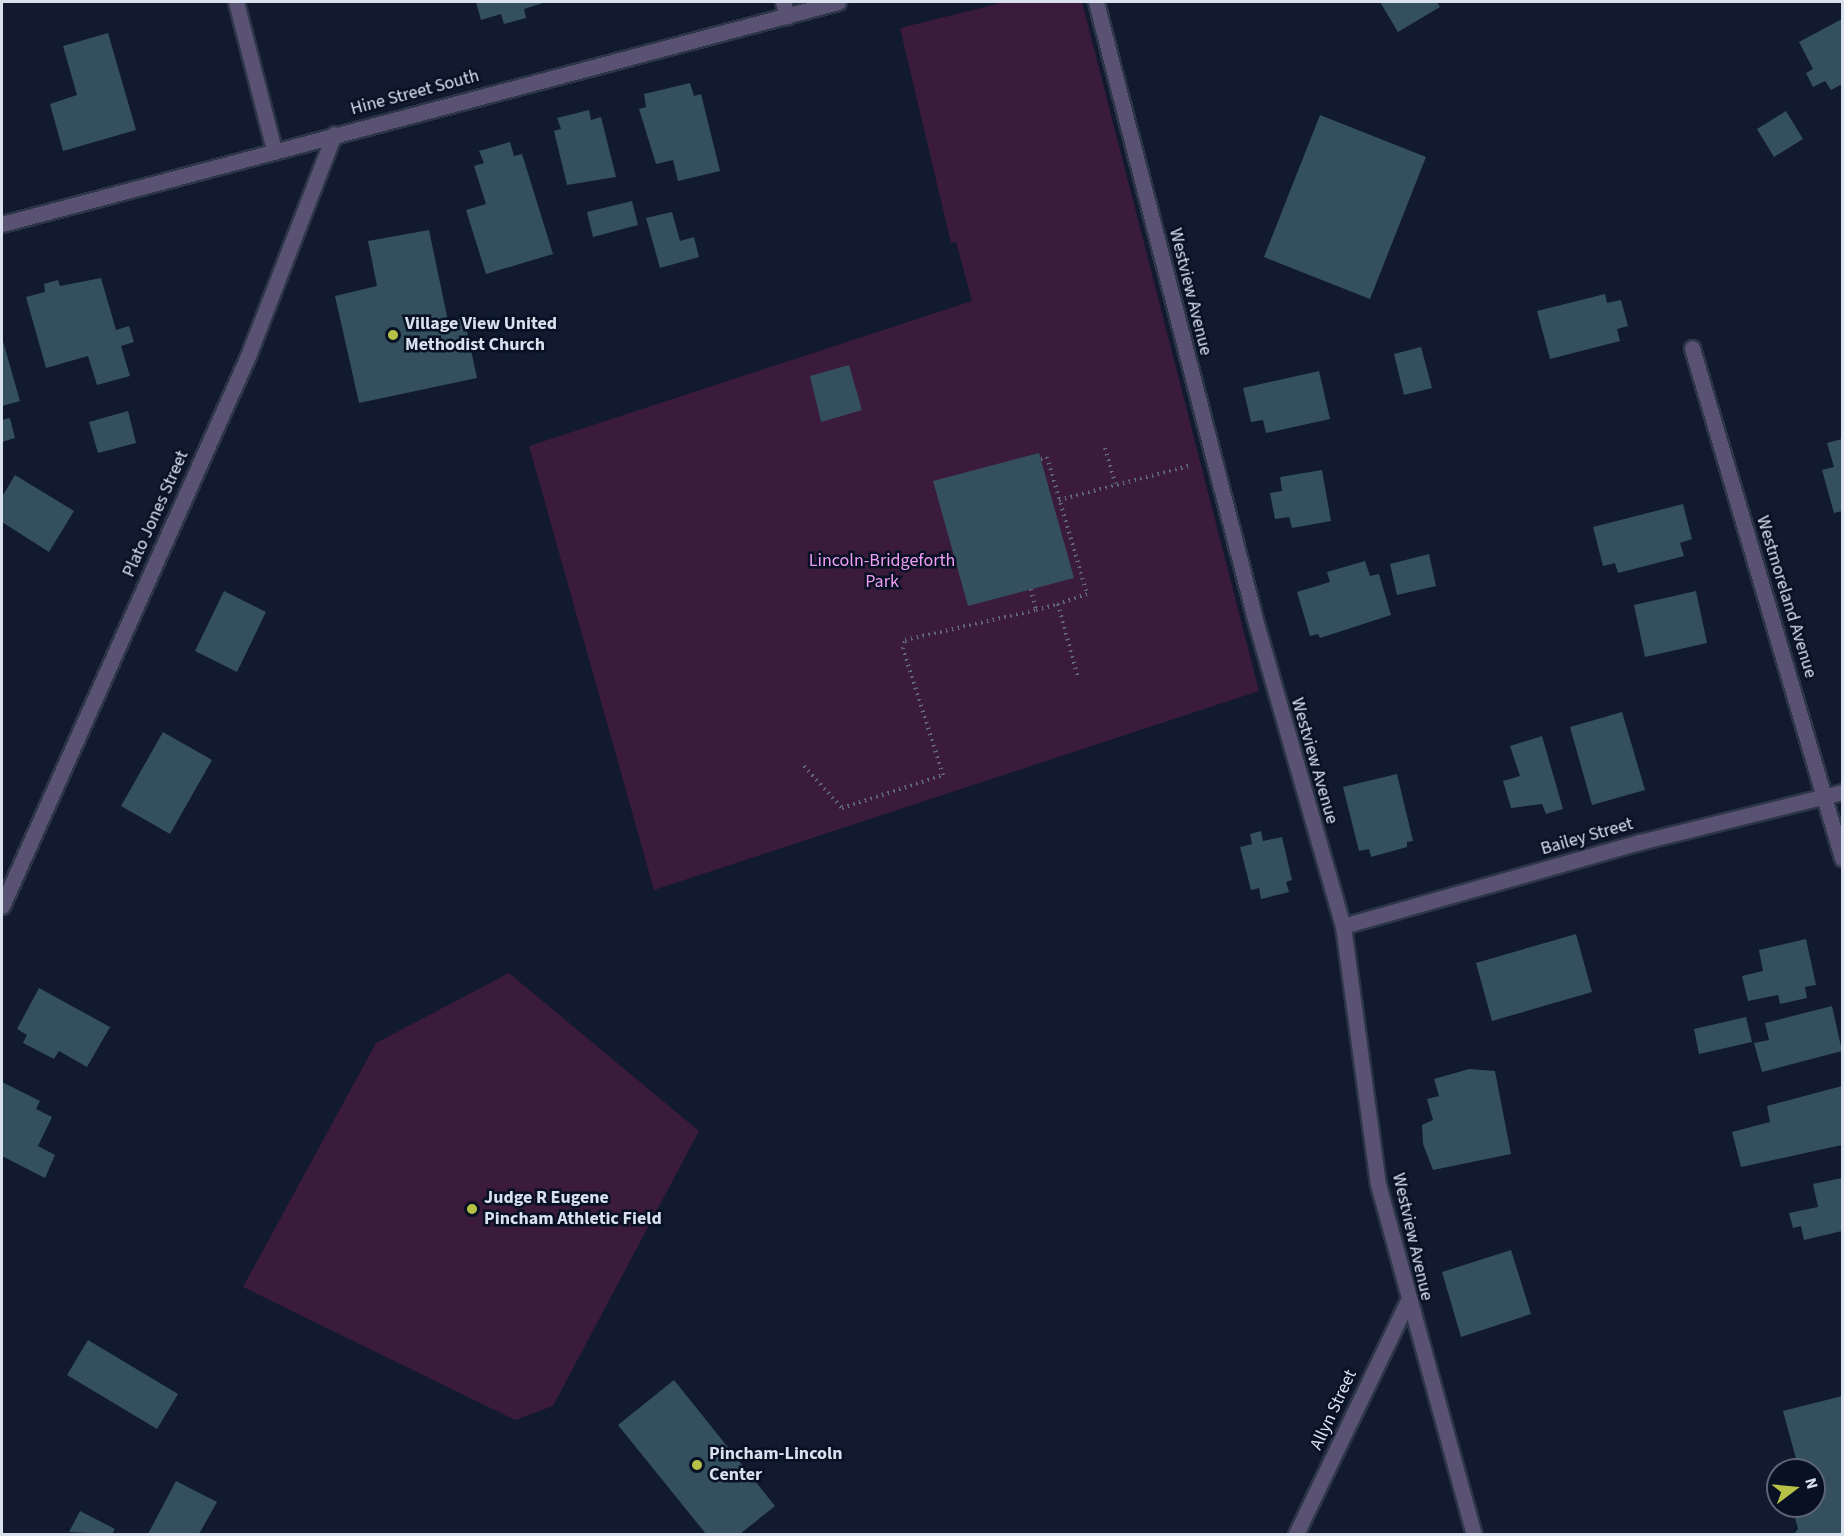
<!DOCTYPE html>
<style>
body{margin:0}
#map{position:relative;width:1844px;height:1536px;overflow:hidden;background:#111a2e;font-family:"Source Sans 3",sans-serif}
div>[style]{position:absolute}
.green>*{inset:0;background:#3a1b3c}
.building>*{inset:0;background:#34505f}
.path>*{height:4px;margin-top:-2px;transform-origin:0;background:repeating-linear-gradient(90deg,#60687a 0 1.5px,transparent 0 6px)}
.roads{filter:drop-shadow(2px 0 #2d3649) drop-shadow(-2px 0 #2d3649) drop-shadow(0 2px #2d3649) drop-shadow(0 -2px #2d3649)}
.minor>*{height:15px;margin:-7.5px;padding:0 7.5px;transform-origin:7.5px;border-radius:7.5px;background:#5a5273}
.tertiary>*{height:15px;margin:-7.5px;padding:0 7.5px;transform-origin:7.5px;border-radius:7.5px;background:#5a5273}
.dots>*{width:16px;height:16px;translate:-50% -50%;box-sizing:border-box;border:3px solid #081124;border-radius:50%}
span{translate:-50% -50%;white-space:nowrap;text-align:center;line-height:1.15;-webkit-text-stroke:5px #081124;paint-order:stroke}
.street-label{font-size:18px;color:#d9e0ee}
.poi-label{font-size:18px;color:#d9e0ee;font-weight:700}
.left{translate:0 -50%;text-align:left}
.park-label{font-size:18px;color:#f19ef5}
.frame{position:absolute;inset:0;border:3px solid #d9e0ee;pointer-events:none}
.north{position:absolute;left:1766px;top:1458px;width:60px;height:60px;box-sizing:border-box;background:#081124;border:2px solid #5c6475;border-radius:50%;rotate:74deg;font-size:16px;font-weight:700;line-height:24px;text-align:center;color:#d9e0ee}
.north::after{content:'';display:block;margin:auto;width:21px;height:27px;background:#b8c147;clip-path:polygon(50% 0,100% 100%,50% 72%,0 100%)}
</style>
<div id="map">
<div class="green">
<div style="clip-path:polygon(1005px 2px,1082px 2px,1259px 691px,654px 890px,529px 446px,972px 301px,956px 242px,951px 243px,900px 28px)"></div>
<div style="clip-path:polygon(509px 973px,699px 1131px,553px 1406px,515px 1420px,243px 1287px,376px 1043px)"></div>
</div>
<div class="building">
<div style="clip-path:polygon(476px 2px,546px 2px,524px 9px,526px 18px,504px 24px,501px 14px,481px 20px)"></div>
<div style="clip-path:polygon(1380px 2px,1437px 2px,1440px 7px,1398px 32px)"></div>
<div style="clip-path:polygon(1842px 19px,1842px 84px,1831px 90px,1825px 81px,1813px 87px,1806px 73px,1813px 69px,1799px 42px)"></div>
<div style="clip-path:polygon(108px 33px,136px 130px,63px 151px,50px 104px,77px 95px,63px 46px)"></div>
<div style="clip-path:polygon(690px 83px,694px 96px,701px 94px,720px 171px,678px 181px,673px 160px,656px 164px,639px 109px,646px 107px,644px 94px)"></div>
<div style="clip-path:polygon(589px 110px,591px 120px,601px 117px,616px 177px,567px 185px,554px 131px,561px 129px,557px 118px)"></div>
<div style="clip-path:polygon(1786px 111px,1803px 139px,1774px 157px,1757px 129px)"></div>
<div style="clip-path:polygon(1320px 115px,1426px 157px,1370px 299px,1264px 257px)"></div>
<div style="clip-path:polygon(510px 142px,514px 156px,522px 154px,553px 254px,486px 274px,466px 210px,486px 204px,474px 166px,484px 163px,479px 151px)"></div>
<div style="clip-path:polygon(632px 201px,638px 225px,593px 237px,587px 212px)"></div>
<div style="clip-path:polygon(672px 212px,680px 241px,694px 237px,699px 257px,660px 268px,646px 218px)"></div>
<div style="clip-path:polygon(429px 230px,448px 321px,464px 318px,477px 378px,359px 403px,335px 296px,377px 286px,368px 241px)"></div>
<div style="clip-path:polygon(101px 278px,116px 330px,129px 326px,134px 342px,121px 346px,130px 376px,97px 385px,88px 356px,46px 368px,26px 297px,45px 292px,44px 284px,58px 280px,60px 286px)"></div>
<div style="clip-path:polygon(1605px 294px,1607px 303px,1621px 300px,1628px 326px,1617px 329px,1620px 341px,1550px 359px,1537px 311px)"></div>
<div style="clip-path:polygon(2px 338px,20px 401px,2px 406px)"></div>
<div style="clip-path:polygon(1421px 347px,1432px 388px,1404px 395px,1394px 354px)"></div>
<div style="clip-path:polygon(849px 365px,862px 410px,821px 422px,810px 376px)"></div>
<div style="clip-path:polygon(1319px 371px,1330px 419px,1266px 433px,1263px 420px,1251px 422px,1243px 388px)"></div>
<div style="clip-path:polygon(128px 411px,136px 443px,98px 453px,89px 422px)"></div>
<div style="clip-path:polygon(10px 418px,15px 438px,2px 442px,2px 420px)"></div>
<div style="clip-path:polygon(1842px 439px,1842px 511px,1834px 513px,1822px 470px,1834px 467px,1827px 443px)"></div>
<div style="clip-path:polygon(1039px 453px,1074px 578px,968px 606px,933px 481px)"></div>
<div style="clip-path:polygon(1322px 470px,1331px 521px,1292px 528px,1289px 517px,1275px 519px,1270px 493px,1282px 491px,1280px 477px)"></div>
<div style="clip-path:polygon(15px 475px,74px 511px,49px 552px,2px 522px,2px 497px)"></div>
<div style="clip-path:polygon(1683px 504px,1692px 539px,1680px 543px,1684px 556px,1618px 573px,1615px 563px,1603px 566px,1593px 527px)"></div>
<div style="clip-path:polygon(1429px 554px,1436px 586px,1397px 595px,1390px 564px)"></div>
<div style="clip-path:polygon(1365px 561px,1370px 576px,1379px 574px,1391px 615px,1320px 638px,1318px 634px,1310px 636px,1297px 592px,1330px 582px,1327px 572px)"></div>
<div style="clip-path:polygon(224px 591px,266px 612px,237px 672px,195px 651px)"></div>
<div style="clip-path:polygon(1696px 591px,1707px 643px,1645px 657px,1634px 605px)"></div>
<div style="clip-path:polygon(1622px 712px,1645px 790px,1592px 805px,1570px 727px)"></div>
<div style="clip-path:polygon(163px 732px,212px 760px,170px 834px,121px 806px)"></div>
<div style="clip-path:polygon(1542px 736px,1563px 809px,1546px 814px,1542px 804px,1511px 808px,1503px 781px,1520px 776px,1510px 746px)"></div>
<div style="clip-path:polygon(1397px 774px,1413px 841px,1407px 842px,1407px 847px,1371px 857px,1369px 849px,1359px 851px,1343px 787px)"></div>
<div style="clip-path:polygon(1261px 831px,1263px 841px,1282px 837px,1292px 880px,1286px 882px,1289px 892px,1261px 899px,1259px 888px,1251px 890px,1240px 847px,1252px 844px,1250px 834px)"></div>
<div style="clip-path:polygon(1576px 934px,1592px 992px,1492px 1021px,1476px 963px)"></div>
<div style="clip-path:polygon(1806px 939px,1816px 985px,1805px 987px,1807px 998px,1780px 1004px,1778px 995px,1748px 1001px,1742px 976px,1763px 971px,1759px 950px)"></div>
<div style="clip-path:polygon(39px 988px,110px 1027px,87px 1067px,59px 1051px,54px 1059px,23px 1043px,27px 1035px,17px 1029px)"></div>
<div style="clip-path:polygon(1832px 1006px,1842px 1051px,1762px 1072px,1754px 1043px,1769px 1040px,1765px 1023px)"></div>
<div style="clip-path:polygon(1746px 1017px,1752px 1042px,1699px 1054px,1694px 1029px)"></div>
<div style="clip-path:polygon(1469px 1069px,1495px 1071px,1511px 1154px,1433px 1170px,1423px 1144px,1422px 1125px,1433px 1120px,1427px 1099px,1439px 1096px,1434px 1079px)"></div>
<div style="clip-path:polygon(2px 1082px,40px 1101px,36px 1109px,52px 1117px,38px 1146px,55px 1155px,45px 1178px,2px 1156px)"></div>
<div style="clip-path:polygon(1842px 1086px,1842px 1145px,1741px 1167px,1732px 1132px,1770px 1122px,1767px 1106px)"></div>
<div style="clip-path:polygon(1842px 1178px,1842px 1231px,1804px 1240px,1801px 1226px,1793px 1228px,1789px 1213px,1818px 1207px,1813px 1184px)"></div>
<div style="clip-path:polygon(1511px 1250px,1531px 1314px,1461px 1337px,1442px 1272px)"></div>
<div style="clip-path:polygon(88px 1340px,178px 1394px,157px 1429px,67px 1375px)"></div>
<div style="clip-path:polygon(674px 1380px,775px 1506px,740px 1534px,706px 1534px,618px 1425px)"></div>
<div style="clip-path:polygon(1842px 1396px,1842px 1534px,1794px 1534px,1798px 1529px,1792px 1506px,1814px 1506px,1814px 1470px,1799px 1470px,1783px 1411px)"></div>
<div style="clip-path:polygon(176px 1481px,217px 1502px,199px 1534px,148px 1534px)"></div>
<div style="clip-path:polygon(80px 1511px,115px 1529px,112px 1534px,69px 1532px)"></div>
</div>
<div class="path">
<div style="left:1105px;top:448px;width:37px;rotate:74deg"></div>
<div style="left:1041px;top:459px;width:6px;rotate:-18deg"></div>
<div style="left:1047px;top:457px;width:143px;rotate:73.7deg"></div>
<div style="left:1087px;top:594px;width:31px;rotate:161deg"></div>
<div style="left:1059px;top:500px;width:134px;rotate:-14.7deg"></div>
<div style="left:1031px;top:589px;width:22px;rotate:77deg"></div>
<div style="left:1036px;top:610px;width:23px;rotate:-15deg"></div>
<div style="left:1058px;top:604px;width:77px;rotate:74.9deg"></div>
<div style="left:804px;top:766px;width:57px;rotate:47.9deg"></div>
<div style="left:842px;top:808px;width:106px;rotate:-18.1deg"></div>
<div style="left:943px;top:775px;width:132px;rotate:-107.6deg"></div>
<div style="left:903px;top:649px;width:9px;rotate:-77deg"></div>
<div style="left:905px;top:640px;width:134px;rotate:-12.9deg"></div>
</div>
<div class="roads">
<div class="minor">
<div style="left:236px;top:2px;width:153px;rotate:75.6deg"></div>
<div style="left:783px;top:2px;width:15px;rotate:74deg"></div>
<div style="left:1096px;top:2px;width:641px;rotate:75.55deg"></div>
<div style="left:1256px;top:623px;width:315px;rotate:74deg"></div>
<div style="left:1343px;top:926px;width:260px;rotate:82.3deg"></div>
<div style="left:1378px;top:1184px;width:363px;rotate:74.7deg"></div>
<div style="left:1692px;top:348px;width:532px;rotate:73.61deg"></div>
<div style="left:2px;top:906px;width:603px;rotate:-65.9deg"></div>
<div style="left:248px;top:356px;width:238px;rotate:-68.8deg"></div>
<div style="left:1343px;top:926px;width:309px;rotate:-15.8deg"></div>
<div style="left:1640px;top:842px;width:208px;rotate:-13.9deg"></div>
<div style="left:1296px;top:1534px;width:257px;rotate:-64.4deg"></div>
</div>
<div class="tertiary">
<div style="left:2px;top:224px;width:865px;rotate:-14.87deg"></div>
</div>
</div>
<div class="dots">
<div style="left:393px;top:335px;background:#b8c147"></div>
<div style="left:472px;top:1209px;background:#b8c147"></div>
<div style="left:697px;top:1465px;background:#b8c147"></div>
</div>
<div class="street-label">
<span style="left:415px;top:93px;rotate:-15deg">Hine Street South</span>
<span style="left:1190px;top:292px;rotate:76deg">Westview Avenue</span>
<span style="left:156px;top:514px;rotate:-66deg">Plato Jones Street</span>
<span style="left:1786px;top:597px;rotate:73deg">Westmoreland Avenue</span>
<span style="left:1314px;top:761px;rotate:74deg">Westview Avenue</span>
<span style="left:1587px;top:837px;rotate:-16deg">Bailey Street</span>
<span style="left:1412px;top:1237px;rotate:77deg">Westview Avenue</span>
<span style="left:1334px;top:1410px;rotate:-65deg">Allyn Street</span>
</div>
<div class="poi-label">
<span class="left" style="left:405px;top:335px">Village View United<br>Methodist Church</span>
<span class="left" style="left:484px;top:1209px">Judge R Eugene<br>Pincham Athletic Field</span>
<span class="left" style="left:709px;top:1465px">Pincham-Lincoln<br>Center</span>
</div>
<div class="park-label">
<span style="left:882px;top:572px">Lincoln-Bridgeforth<br>Park</span>
</div>
<div class="frame"></div>
<div class="north">N</div>
</div>
